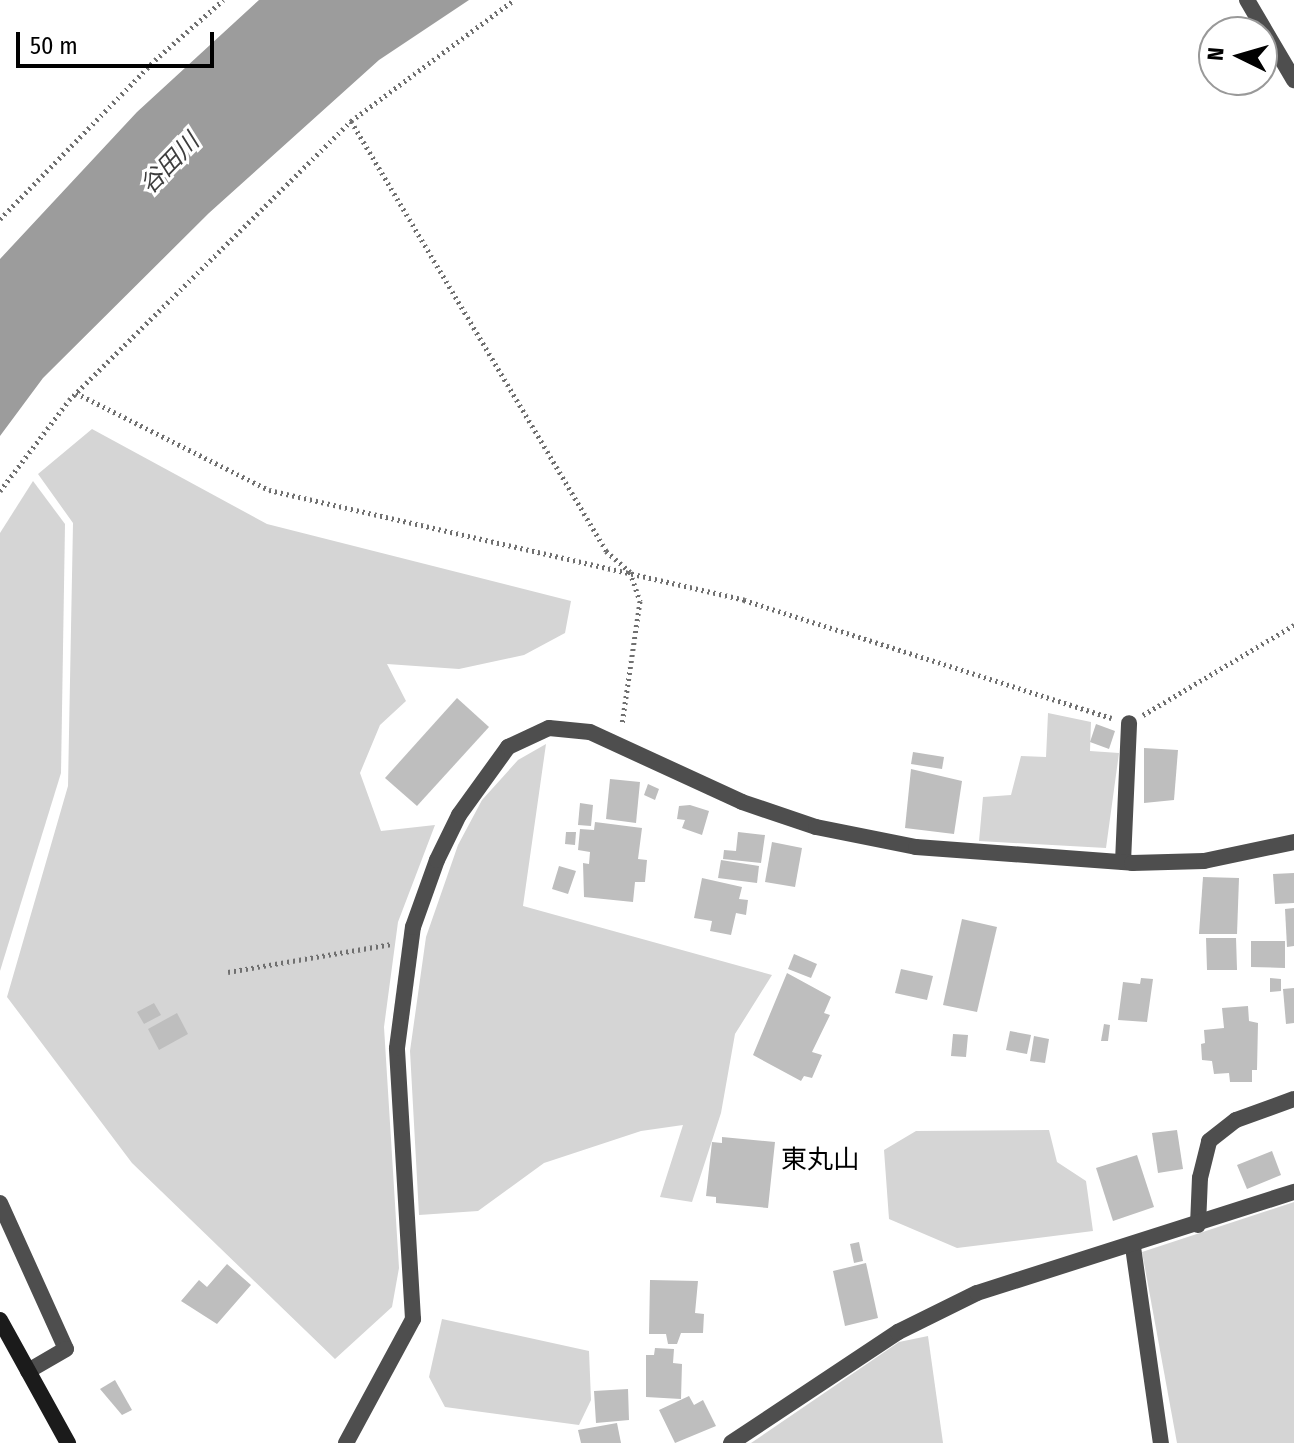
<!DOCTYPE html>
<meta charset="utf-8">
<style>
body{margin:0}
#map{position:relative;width:1294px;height:1443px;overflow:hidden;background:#fff;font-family:"Fira Sans Condensed","Noto Sans JP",sans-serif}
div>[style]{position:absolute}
.green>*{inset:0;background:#d5d5d5}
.water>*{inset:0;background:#9c9c9c}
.building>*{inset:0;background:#bebebe}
.path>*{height:5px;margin-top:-2.5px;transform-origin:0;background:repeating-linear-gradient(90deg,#707070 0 2px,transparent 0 6px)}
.street>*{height:16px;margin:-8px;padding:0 8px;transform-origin:8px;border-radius:8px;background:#4e4e4e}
.secondary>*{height:16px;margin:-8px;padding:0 8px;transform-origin:8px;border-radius:8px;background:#1b1b1b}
span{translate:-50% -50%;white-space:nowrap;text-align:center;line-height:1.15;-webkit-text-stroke:6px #fff;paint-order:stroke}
.water-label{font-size:24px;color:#3d3d3d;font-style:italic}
.quarter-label{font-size:26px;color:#000}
.north{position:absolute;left:1198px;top:16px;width:80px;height:80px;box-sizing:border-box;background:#fff;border:2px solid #999;border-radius:50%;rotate:275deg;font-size:22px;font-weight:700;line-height:32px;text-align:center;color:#000}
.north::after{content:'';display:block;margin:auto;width:28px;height:36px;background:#000;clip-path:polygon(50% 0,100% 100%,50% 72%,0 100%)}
.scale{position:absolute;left:16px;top:32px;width:198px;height:36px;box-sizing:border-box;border:4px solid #000;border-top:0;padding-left:10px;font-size:24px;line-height:28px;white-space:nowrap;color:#000;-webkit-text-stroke:6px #fff;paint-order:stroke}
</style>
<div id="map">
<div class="green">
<div style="clip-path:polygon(92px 429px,267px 524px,571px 601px,565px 633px,524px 655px,459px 669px,387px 664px,406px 701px,380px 725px,360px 773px,381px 831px,435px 825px,398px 922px,384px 1027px,399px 1268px,392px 1307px,335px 1359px,132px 1163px,7px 997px,68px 786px,73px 523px,38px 474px)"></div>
<div style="clip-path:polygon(33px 481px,65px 524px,61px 773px,0 971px,0 533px)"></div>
<div style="clip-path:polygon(1048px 713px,1091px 722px,1090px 751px,1119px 753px,1106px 848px,979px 841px,983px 797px,1011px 795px,1021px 756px,1046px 757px)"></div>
<div style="clip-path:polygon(546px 744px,523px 906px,772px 975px,735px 1034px,721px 1113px,692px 1202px,660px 1197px,683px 1125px,641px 1131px,544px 1163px,478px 1211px,419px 1215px,410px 1051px,426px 937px,458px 845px,482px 800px,518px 760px)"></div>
<div style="clip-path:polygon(1049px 1130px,1057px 1162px,1086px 1181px,1093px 1231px,957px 1248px,889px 1219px,884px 1150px,916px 1131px)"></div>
<div style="clip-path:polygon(1294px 1202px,1294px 1443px,1177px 1443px,1142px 1252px)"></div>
<div style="clip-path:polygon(442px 1319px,589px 1351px,591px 1400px,579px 1425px,445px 1407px,429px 1377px)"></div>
<div style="clip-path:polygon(928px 1336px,943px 1443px,751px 1443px,899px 1342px)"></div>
</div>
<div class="water">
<div style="clip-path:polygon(259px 0,469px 0,379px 60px,209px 213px,43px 378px,0 436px,0 259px,137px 112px)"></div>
</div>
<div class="building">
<div style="clip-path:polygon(457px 698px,489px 727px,417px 806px,385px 778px)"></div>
<div style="clip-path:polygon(1096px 724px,1115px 731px,1109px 749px,1090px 742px)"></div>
<div style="clip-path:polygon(1144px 748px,1178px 750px,1174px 800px,1144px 803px)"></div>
<div style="clip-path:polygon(913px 752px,944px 757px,942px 769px,911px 764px)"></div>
<div style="clip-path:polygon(911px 769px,962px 781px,954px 834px,905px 828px)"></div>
<div style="clip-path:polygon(610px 779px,640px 782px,636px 823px,606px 819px)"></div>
<div style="clip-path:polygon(648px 784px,659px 789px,655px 800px,644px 795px)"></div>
<div style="clip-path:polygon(580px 803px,593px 805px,591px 826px,578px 825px)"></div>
<div style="clip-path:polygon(690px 805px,709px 811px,702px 835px,682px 828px,685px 820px,677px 819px,679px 806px)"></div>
<div style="clip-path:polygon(595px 822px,642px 828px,638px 859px,647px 860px,645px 882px,635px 882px,633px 902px,584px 897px,583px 863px,589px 864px,590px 852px,578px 850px,580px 829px,594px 830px)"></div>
<div style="clip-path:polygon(566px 832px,576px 832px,575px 845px,565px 844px)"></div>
<div style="clip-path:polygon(738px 832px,765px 835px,761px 863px,723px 859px,724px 850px,736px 851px)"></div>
<div style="clip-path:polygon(772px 842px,802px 848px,795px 887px,765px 882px)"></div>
<div style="clip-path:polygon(721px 860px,759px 866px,757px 883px,718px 878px)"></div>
<div style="clip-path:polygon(559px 866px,576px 871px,568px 894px,552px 889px)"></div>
<div style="clip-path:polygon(1294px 873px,1294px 903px,1275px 904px,1273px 874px)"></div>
<div style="clip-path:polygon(1203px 877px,1239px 878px,1237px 934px,1199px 934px)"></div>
<div style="clip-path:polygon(702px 878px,742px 887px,739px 899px,748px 900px,746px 915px,736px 913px,731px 935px,710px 931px,712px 921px,694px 918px)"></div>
<div style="clip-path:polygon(1294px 908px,1294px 946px,1287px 947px,1285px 909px)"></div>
<div style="clip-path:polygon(962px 919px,997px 927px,977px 1012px,943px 1005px)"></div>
<div style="clip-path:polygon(1206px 938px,1236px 938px,1237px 970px,1207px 970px)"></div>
<div style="clip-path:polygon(1251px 941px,1285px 941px,1285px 968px,1251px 967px)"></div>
<div style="clip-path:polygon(794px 954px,817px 964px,811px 978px,788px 969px)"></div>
<div style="clip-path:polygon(901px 969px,933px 976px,927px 1000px,895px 993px)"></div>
<div style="clip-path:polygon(787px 973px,831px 997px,824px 1013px,830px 1015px,812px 1052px,822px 1055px,812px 1078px,804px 1076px,801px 1081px,753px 1055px)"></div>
<div style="clip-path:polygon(1141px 978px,1153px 979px,1147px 1022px,1118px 1020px,1123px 982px,1140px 984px)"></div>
<div style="clip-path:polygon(1270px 978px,1281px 979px,1281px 991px,1270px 992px)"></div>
<div style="clip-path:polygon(1294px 988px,1294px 1023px,1286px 1024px,1283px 989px)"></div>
<div style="clip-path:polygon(154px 1003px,161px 1015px,144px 1024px,137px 1012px)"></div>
<div style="clip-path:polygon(1248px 1006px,1249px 1021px,1258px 1023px,1257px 1070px,1252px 1070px,1252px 1082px,1230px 1082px,1229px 1073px,1214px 1074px,1212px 1061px,1202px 1060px,1201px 1044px,1205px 1043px,1204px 1030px,1224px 1028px,1222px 1008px)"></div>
<div style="clip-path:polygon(177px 1013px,188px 1034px,159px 1050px,148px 1029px)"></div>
<div style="clip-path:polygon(1104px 1024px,1110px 1025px,1108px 1041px,1101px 1041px)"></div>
<div style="clip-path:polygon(1010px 1031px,1031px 1035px,1027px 1054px,1006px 1050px)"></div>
<div style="clip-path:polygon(953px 1034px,968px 1035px,966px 1057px,951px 1056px)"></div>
<div style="clip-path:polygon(1034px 1036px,1049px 1039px,1045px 1063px,1030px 1061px)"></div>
<div style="clip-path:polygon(1177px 1130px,1183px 1169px,1158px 1173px,1152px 1133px)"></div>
<div style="clip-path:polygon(722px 1137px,775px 1142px,768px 1208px,716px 1203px,716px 1197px,706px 1196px,712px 1142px,722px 1143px)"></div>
<div style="clip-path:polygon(1272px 1151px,1281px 1175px,1247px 1189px,1237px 1165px)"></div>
<div style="clip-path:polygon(1137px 1155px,1154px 1207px,1113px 1221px,1096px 1168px)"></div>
<div style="clip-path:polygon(859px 1242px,863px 1261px,854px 1263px,850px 1244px)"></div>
<div style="clip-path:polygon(866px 1263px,878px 1318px,845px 1326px,833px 1271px)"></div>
<div style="clip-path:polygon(227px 1264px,251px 1285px,217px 1324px,181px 1301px,199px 1280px,207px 1287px)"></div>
<div style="clip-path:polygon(650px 1280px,698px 1281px,695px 1313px,704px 1314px,703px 1333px,681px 1333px,677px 1344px,668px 1344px,666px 1334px,649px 1334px)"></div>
<div style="clip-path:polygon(655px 1348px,674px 1349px,673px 1363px,682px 1364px,681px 1399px,646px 1397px,646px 1355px,654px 1355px)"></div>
<div style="clip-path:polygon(115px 1380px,132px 1410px,122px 1415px,100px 1389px)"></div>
<div style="clip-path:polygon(628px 1389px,629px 1420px,596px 1423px,594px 1391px)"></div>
<div style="clip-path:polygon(689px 1396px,694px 1405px,703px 1400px,716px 1426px,675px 1443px,659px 1410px)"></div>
<div style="clip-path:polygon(617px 1423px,621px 1443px,581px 1443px,578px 1430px)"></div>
</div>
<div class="path">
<div style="left:351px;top:121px;width:500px;rotate:59.3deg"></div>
<div style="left:606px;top:551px;width:32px;rotate:41deg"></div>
<div style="left:630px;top:572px;width:31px;rotate:71deg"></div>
<div style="left:640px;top:601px;width:124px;rotate:98.3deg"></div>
<div style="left:0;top:219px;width:222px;rotate:-45.7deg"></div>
<div style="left:155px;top:60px;width:91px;rotate:-41.4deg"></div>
<div style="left:76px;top:393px;width:216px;rotate:26.7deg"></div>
<div style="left:269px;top:490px;width:488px;rotate:13deg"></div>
<div style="left:744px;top:600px;width:386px;rotate:17.8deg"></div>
<div style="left:0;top:491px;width:114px;rotate:-52.8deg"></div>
<div style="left:69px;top:400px;width:397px;rotate:-44.7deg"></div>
<div style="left:351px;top:121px;width:203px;rotate:-36.6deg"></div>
<div style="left:1143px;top:715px;width:176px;rotate:-30.8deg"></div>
<div style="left:228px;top:972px;width:166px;rotate:-9.7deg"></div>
</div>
<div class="street">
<div style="left:1247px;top:0;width:93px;rotate:59.6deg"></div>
<div style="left:1123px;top:862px;width:139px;rotate:-87.5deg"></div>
<div style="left:0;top:1203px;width:160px;rotate:65.7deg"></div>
<div style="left:66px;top:1349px;width:44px;rotate:149.9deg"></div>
<div style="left:1198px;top:1225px;width:47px;rotate:-87.6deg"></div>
<div style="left:1200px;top:1178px;width:38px;rotate:-76deg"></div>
<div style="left:1209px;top:1141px;width:34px;rotate:-38deg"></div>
<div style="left:1236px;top:1120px;width:62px;rotate:-19.9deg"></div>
<div style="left:1133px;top:1247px;width:198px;rotate:81.9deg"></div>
<div style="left:346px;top:1443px;width:141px;rotate:-61.6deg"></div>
<div style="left:413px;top:1319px;width:271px;rotate:-93.4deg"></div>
<div style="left:397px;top:1048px;width:122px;rotate:-82.5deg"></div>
<div style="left:413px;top:927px;width:71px;rotate:-70.3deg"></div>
<div style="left:437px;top:860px;width:50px;rotate:-63.9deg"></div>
<div style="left:459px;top:815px;width:84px;rotate:-54.2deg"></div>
<div style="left:508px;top:747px;width:45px;rotate:-24.9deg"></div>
<div style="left:549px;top:728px;width:41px;rotate:5.6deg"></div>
<div style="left:590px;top:732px;width:167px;rotate:24.7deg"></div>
<div style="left:742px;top:802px;width:78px;rotate:18.7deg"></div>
<div style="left:816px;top:827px;width:102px;rotate:11.3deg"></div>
<div style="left:916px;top:847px;width:217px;rotate:4.2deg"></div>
<div style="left:1132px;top:863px;width:72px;rotate:-1.6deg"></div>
<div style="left:1204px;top:861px;width:92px;rotate:-11.9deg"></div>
<div style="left:731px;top:1443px;width:201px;rotate:-33.6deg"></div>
<div style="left:898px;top:1332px;width:88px;rotate:-26.3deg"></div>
<div style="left:977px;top:1293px;width:333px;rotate:-17.7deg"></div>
</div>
<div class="secondary">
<div style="left:0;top:1320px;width:141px;rotate:61.1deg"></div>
</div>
<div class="water-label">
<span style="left:170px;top:164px;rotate:-46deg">谷田川</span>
</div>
<div class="quarter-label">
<span style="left:820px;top:1160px">東丸山</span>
</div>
<div class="north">N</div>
<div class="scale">50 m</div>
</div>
